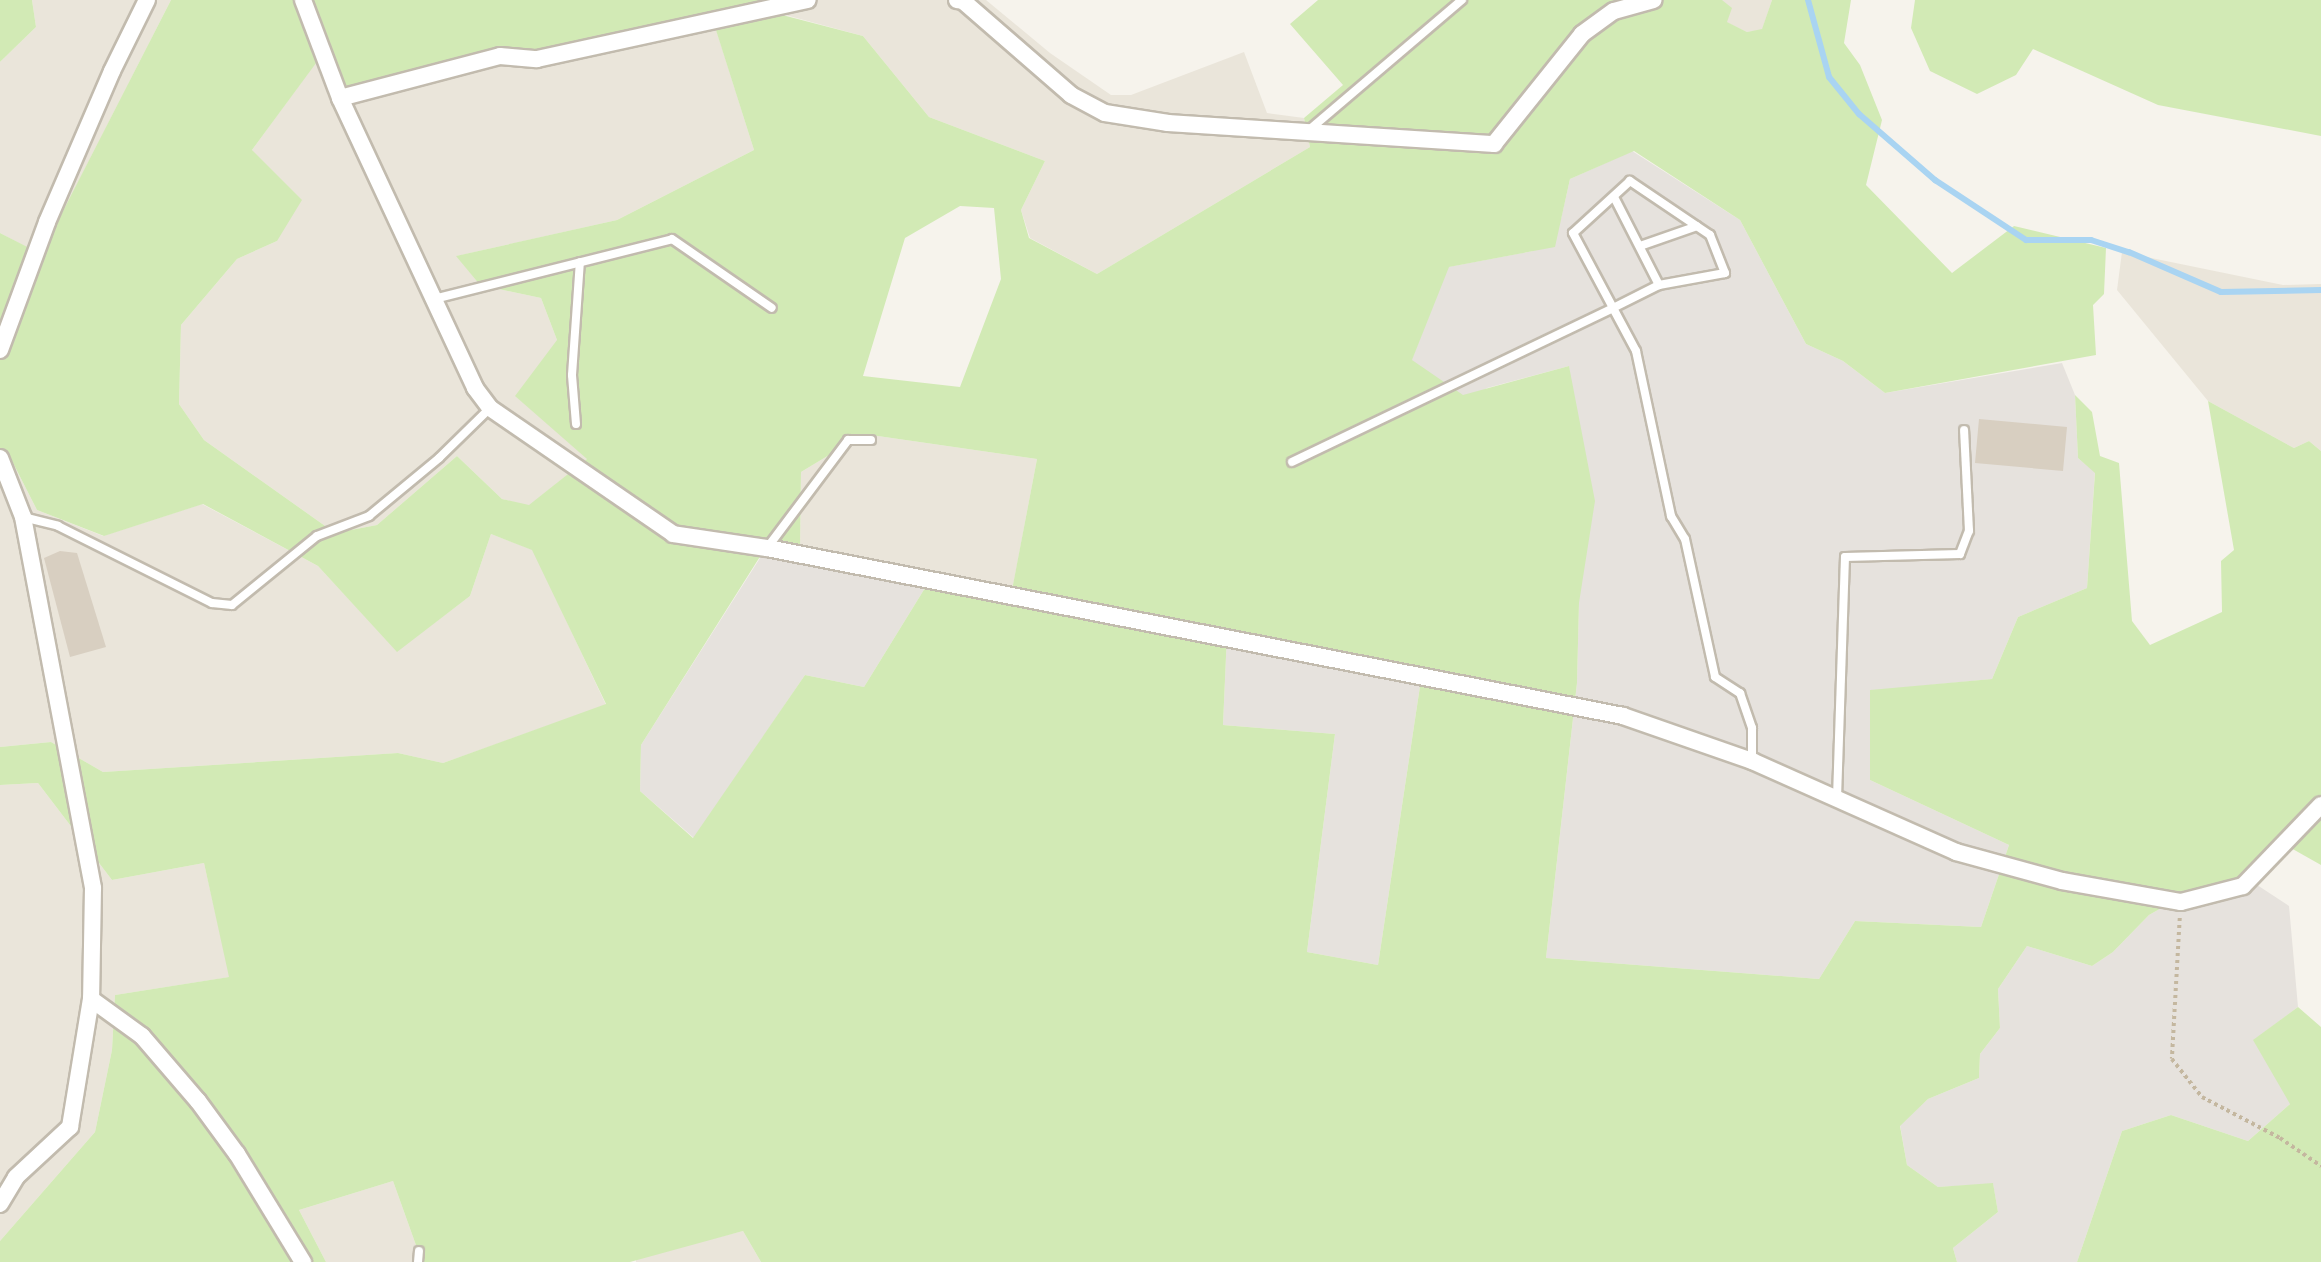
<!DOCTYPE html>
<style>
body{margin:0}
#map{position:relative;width:2321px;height:1262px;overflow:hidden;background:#f6f3ec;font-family:"Open Sans",sans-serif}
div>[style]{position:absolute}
.residential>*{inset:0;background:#eae5da}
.industrial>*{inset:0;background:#e6e2dd}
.green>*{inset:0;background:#d2eab5}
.stream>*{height:6px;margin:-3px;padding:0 3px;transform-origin:3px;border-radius:3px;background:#a9d4f2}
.building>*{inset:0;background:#d8cfc1}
.path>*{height:3.5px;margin-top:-1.75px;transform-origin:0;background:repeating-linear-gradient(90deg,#c4b79f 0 3.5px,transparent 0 7px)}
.roads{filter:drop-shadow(2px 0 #c2bbae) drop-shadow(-2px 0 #c2bbae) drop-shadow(0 2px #c2bbae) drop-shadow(0 -2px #c2bbae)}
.service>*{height:8px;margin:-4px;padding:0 4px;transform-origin:4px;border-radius:4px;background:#fff}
.minor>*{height:16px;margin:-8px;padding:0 8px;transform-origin:8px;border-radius:8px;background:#fff}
span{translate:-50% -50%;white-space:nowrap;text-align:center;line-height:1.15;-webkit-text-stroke:5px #fff;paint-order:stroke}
</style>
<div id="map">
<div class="residential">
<div style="clip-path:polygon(32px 0,171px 0,41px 255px,0 233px,0 62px,36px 27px)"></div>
<div style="clip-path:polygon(767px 0,986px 0,1050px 53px,1111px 95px,1131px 95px,1244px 52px,1267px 113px,1304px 118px,1310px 147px,1097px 274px,1030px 238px,1021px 210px,1045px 161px,929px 117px,863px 36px,767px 10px)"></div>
<div style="clip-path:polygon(1722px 0,1772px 0,1762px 30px,1747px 32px,1726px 22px)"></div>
<div style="clip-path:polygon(715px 26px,754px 150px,617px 220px,457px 256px,480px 285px,541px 298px,557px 340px,587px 459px,529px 506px,502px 499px,457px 456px,377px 525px,335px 533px,204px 440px,179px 404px,181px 325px,237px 259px,277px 241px,252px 150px,322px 54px,496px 51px)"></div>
<div style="clip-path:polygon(2122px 252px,2283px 285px,2321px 284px,2321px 451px,2309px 441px,2294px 448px,2208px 401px,2117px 290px)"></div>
<div style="clip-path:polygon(864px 434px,1037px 459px,1012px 591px,800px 553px,801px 472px)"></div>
<div style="clip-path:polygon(0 448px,12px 461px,37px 510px,103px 536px,202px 504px,318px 566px,397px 651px,470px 596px,491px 534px,533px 550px,606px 705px,443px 763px,398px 753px,103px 772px,51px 742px,0 747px)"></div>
<div style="clip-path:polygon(38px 783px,112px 880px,204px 863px,230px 977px,115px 995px,112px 1050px,95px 1132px,0 1241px,0 785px)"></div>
<div style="clip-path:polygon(393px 1181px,422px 1262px,326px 1262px,299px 1210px)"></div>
<div style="clip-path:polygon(743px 1231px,761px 1262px,636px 1262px,636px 1258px)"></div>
</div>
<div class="industrial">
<div style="clip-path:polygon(1629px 149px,1740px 220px,1806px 344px,1843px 361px,1885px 393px,2062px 363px,2075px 395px,2078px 458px,2095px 472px,2087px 588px,2018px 617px,1992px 679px,1870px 691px,1870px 780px,2009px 845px,1981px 927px,1855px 921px,1819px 979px,1546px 958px,1577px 683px,1579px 603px,1569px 366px,1487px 388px,1458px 406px,1323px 422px,1412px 359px,1448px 267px,1533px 251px,1545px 245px,1561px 219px,1570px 179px,1619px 157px)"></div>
<div style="clip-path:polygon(767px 547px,933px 575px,864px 687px,805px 675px,694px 838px,640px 791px,641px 745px)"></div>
<div style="clip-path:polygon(1227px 634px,1422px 673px,1378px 965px,1307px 952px,1335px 734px,1223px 725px)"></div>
<div style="clip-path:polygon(2251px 881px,2289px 906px,2298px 1007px,2254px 1040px,2291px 1103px,2248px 1141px,2171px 1115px,2122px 1131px,2077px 1262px,1957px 1262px,1953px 1248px,1998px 1212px,1993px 1184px,1938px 1187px,1907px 1165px,1900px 1125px,1928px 1099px,1979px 1078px,1980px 1054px,2000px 1028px,1998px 989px,2027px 946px,2092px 966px,2113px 952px,2149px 915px,2181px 897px)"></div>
</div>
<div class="green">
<div style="clip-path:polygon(0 0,32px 0,36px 27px,0 62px)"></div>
<div style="clip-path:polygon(evenodd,171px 0,767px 0,767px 11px,863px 36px,929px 117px,1045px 161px,1021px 210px,1029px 238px,1097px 274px,1310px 147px,1304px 118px,1343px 85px,1290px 24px,1318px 0,1722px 0,1732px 8px,1727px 22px,1747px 32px,1762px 29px,1772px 0,1851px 0,1844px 43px,1860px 65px,1882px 120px,1866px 185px,1952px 273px,2014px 226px,2106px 248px,2104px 294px,2093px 305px,2096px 355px,1885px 393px,1843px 361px,1806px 344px,1740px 220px,1634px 151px,1570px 179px,1555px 247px,1449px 267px,1412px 360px,1463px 395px,1569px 366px,1595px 501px,1579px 603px,1577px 683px,1546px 958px,1819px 979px,1855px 921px,1981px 927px,2009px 845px,1870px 780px,1870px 690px,1992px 679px,2018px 617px,2087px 588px,2095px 473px,2078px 458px,2075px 395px,2092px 412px,2100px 456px,2119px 463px,2132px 621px,2150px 645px,2222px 612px,2221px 561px,2234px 550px,2208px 401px,2294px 448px,2309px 441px,2321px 451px,2321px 865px,2280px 842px,2251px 881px,2181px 897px,2149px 915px,2113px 952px,2092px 966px,2027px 946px,1998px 989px,2000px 1028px,1980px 1054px,1979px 1078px,1928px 1099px,1900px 1126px,1907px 1165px,1938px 1187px,1993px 1183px,1998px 1212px,1953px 1248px,1957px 1262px,761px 1262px,743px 1231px,630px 1262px,422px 1262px,393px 1181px,299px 1210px,326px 1262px,0 1262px,0 1241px,95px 1132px,112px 1050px,115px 995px,229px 977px,204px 863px,112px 880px,38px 783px,0 785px,0 747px,51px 742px,103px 772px,398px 753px,443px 763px,606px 704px,532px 550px,491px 534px,470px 596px,397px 652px,318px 566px,203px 504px,104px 536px,37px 510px,12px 461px,0 448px,0 233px,41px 254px,171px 0,715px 27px,754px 150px,617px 220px,456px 256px,480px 285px,541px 298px,557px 340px,515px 396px,587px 459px,529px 505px,502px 499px,457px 456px,377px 525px,335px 533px,204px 440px,179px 404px,181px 325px,237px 259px,277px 241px,302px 200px,252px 150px,322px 55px,347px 92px,536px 55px,715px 27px,171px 0,960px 206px,994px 208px,1001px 279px,960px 387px,863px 376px,905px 238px,960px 206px,171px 0,864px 434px,1037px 459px,1012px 590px,933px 575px,864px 687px,805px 675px,693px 838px,640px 791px,641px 745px,766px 547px,800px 553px,801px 472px,864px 434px,171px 0,1227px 634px,1422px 673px,1378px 965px,1307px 952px,1335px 734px,1223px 725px,1227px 634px)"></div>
<div style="clip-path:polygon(1915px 0,2321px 0,2321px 136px,2158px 105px,2033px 49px,2016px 75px,1977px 94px,1930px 71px,1911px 28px)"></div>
<div style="clip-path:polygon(2298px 1007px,2321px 1027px,2321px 1262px,2077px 1262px,2122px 1131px,2171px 1115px,2248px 1141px,2290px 1104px,2253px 1040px)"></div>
</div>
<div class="stream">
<div style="left:1808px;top:0;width:80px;rotate:74.7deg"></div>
<div style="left:1829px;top:77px;width:48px;rotate:51deg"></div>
<div style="left:1859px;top:114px;width:101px;rotate:41deg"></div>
<div style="left:1935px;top:180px;width:109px;rotate:33.4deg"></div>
<div style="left:2026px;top:240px;width:65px"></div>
<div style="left:2091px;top:240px;width:40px;rotate:18deg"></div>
<div style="left:2129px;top:252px;width:100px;rotate:23.5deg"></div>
<div style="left:2221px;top:292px;width:100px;rotate:-1.1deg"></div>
</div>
<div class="building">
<div style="clip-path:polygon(1979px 419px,2067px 427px,2063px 471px,1975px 463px)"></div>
<div style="clip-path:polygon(60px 551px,77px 553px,106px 647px,70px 657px,44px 558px)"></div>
</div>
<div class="path">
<div style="left:2180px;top:918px;width:141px;rotate:93.2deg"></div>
<div style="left:2172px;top:1059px;width:48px;rotate:51.7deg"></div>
<div style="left:2202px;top:1097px;width:88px;rotate:27.7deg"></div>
<div style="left:2280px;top:1138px;width:50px;rotate:34.3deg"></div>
</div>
<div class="roads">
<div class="service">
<div style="left:1309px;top:130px;width:201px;rotate:-40.4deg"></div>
<div style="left:1614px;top:197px;width:99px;rotate:62.9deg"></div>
<div style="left:1640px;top:246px;width:60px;rotate:-19.3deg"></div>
<div style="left:434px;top:299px;width:245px;rotate:-14.1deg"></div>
<div style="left:672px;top:239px;width:121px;rotate:34.6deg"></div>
<div style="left:576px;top:424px;width:49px;rotate:-94.7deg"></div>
<div style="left:572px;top:375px;width:113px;rotate:-86deg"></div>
<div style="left:1292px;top:462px;width:356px;rotate:-25.6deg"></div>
<div style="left:1613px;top:308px;width:51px;rotate:-26.6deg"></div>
<div style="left:1659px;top:285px;width:67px;rotate:-10.3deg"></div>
<div style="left:1725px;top:273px;width:41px;rotate:-111.5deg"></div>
<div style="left:1710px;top:235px;width:97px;rotate:-146deg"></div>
<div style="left:1630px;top:181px;width:77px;rotate:137.6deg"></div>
<div style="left:1573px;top:233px;width:85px;rotate:61.9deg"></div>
<div style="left:1613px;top:308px;width:49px;rotate:61.9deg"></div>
<div style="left:1636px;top:351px;width:169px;rotate:78deg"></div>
<div style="left:1671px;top:516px;width:27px;rotate:59deg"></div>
<div style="left:1685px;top:539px;width:141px;rotate:77.7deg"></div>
<div style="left:1715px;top:677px;width:30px;rotate:33deg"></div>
<div style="left:1740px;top:693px;width:37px;rotate:71deg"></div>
<div style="left:1752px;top:728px;width:33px;rotate:90deg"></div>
<div style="left:23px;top:517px;width:36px;rotate:14deg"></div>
<div style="left:58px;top:526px;width:172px;rotate:26.6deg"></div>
<div style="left:212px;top:603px;width:20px;rotate:6deg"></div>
<div style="left:232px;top:605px;width:109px;rotate:-39.1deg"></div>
<div style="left:317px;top:536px;width:56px;rotate:-21deg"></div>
<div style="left:369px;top:516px;width:91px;rotate:-39.6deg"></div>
<div style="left:439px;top:458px;width:71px;rotate:-44.4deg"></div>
<div style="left:767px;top:548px;width:135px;rotate:-53.1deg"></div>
<div style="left:848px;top:440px;width:23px"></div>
<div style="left:1837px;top:798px;width:241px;rotate:-88.1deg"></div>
<div style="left:1845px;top:557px;width:115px;rotate:-1.5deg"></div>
<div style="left:1960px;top:554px;width:25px;rotate:-69deg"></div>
<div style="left:1969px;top:531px;width:101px;rotate:-92.8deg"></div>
<div style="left:418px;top:1262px;width:11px;rotate:-85deg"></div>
</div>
<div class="minor">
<div style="left:303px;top:0;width:105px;rotate:69.3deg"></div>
<div style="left:340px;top:98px;width:320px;rotate:65deg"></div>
<div style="left:475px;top:388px;width:25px;rotate:53deg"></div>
<div style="left:490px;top:408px;width:222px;rotate:34.5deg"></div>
<div style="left:673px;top:534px;width:95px;rotate:8.5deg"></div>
<div style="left:767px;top:548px;width:872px;rotate:11.1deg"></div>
<div style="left:1623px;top:716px;width:137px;rotate:19.2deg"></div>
<div style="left:1752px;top:761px;width:223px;rotate:24deg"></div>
<div style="left:1956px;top:852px;width:110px;rotate:15.3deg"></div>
<div style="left:2062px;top:881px;width:121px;rotate:10deg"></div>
<div style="left:2181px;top:902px;width:64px;rotate:-14.5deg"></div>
<div style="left:2243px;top:886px;width:112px;rotate:-46.1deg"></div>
<div style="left:957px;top:0;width:6px;rotate:9deg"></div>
<div style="left:963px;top:1px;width:143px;rotate:41deg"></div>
<div style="left:1071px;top:95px;width:38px;rotate:28deg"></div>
<div style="left:1105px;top:113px;width:64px;rotate:9deg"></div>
<div style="left:1168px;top:123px;width:327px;rotate:3.7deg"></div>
<div style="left:1494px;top:144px;width:141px;rotate:-51.3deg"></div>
<div style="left:1582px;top:34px;width:39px;rotate:-36deg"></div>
<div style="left:1614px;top:11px;width:41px;rotate:-15.4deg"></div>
<div style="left:340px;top:98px;width:165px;rotate:-14.7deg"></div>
<div style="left:500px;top:56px;width:37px;rotate:5deg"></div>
<div style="left:537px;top:59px;width:277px;rotate:-12.3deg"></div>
<div style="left:0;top:350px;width:136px;rotate:-69.8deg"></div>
<div style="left:47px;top:222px;width:164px;rotate:-66.7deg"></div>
<div style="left:112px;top:71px;width:79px;rotate:-63.8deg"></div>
<div style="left:0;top:458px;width:63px;rotate:68.7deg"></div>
<div style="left:23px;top:517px;width:378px;rotate:79.3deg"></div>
<div style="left:93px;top:888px;width:111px;rotate:91deg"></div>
<div style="left:91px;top:999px;width:63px;rotate:36deg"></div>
<div style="left:142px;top:1036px;width:86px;rotate:49.3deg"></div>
<div style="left:198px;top:1101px;width:66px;rotate:53.7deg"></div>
<div style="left:237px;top:1154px;width:127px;rotate:58.6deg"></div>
<div style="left:0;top:1204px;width:31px;rotate:-59deg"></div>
<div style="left:16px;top:1177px;width:74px;rotate:-42.8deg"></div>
<div style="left:70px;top:1127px;width:130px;rotate:-80.7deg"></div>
</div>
</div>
</div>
